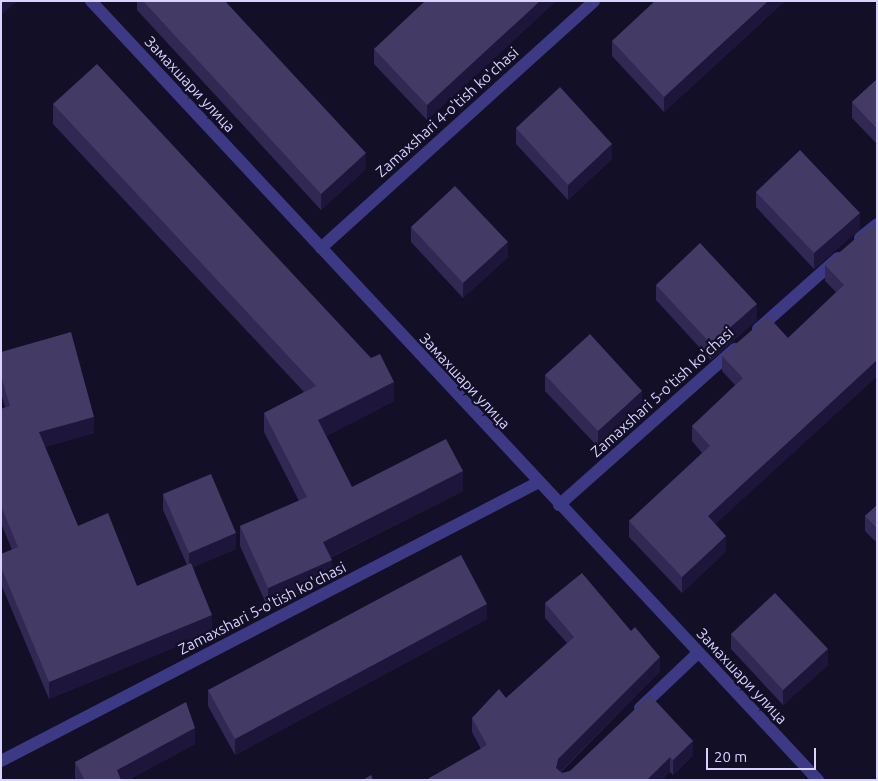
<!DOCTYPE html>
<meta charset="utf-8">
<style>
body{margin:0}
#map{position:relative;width:878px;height:781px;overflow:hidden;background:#130f26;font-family:Ubuntu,sans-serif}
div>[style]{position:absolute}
.service>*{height:12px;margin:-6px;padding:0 6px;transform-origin:6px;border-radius:6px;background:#3d3a85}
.minor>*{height:12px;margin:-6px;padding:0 6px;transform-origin:6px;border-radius:6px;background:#3d3a85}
.wall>*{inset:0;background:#312854}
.shaded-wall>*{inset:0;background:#1d163a}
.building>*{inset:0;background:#433a66}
span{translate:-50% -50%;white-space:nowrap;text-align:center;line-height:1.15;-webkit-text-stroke:4.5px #130f26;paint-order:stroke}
.street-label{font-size:15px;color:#d9d4ff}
.frame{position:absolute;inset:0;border:2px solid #d9d4ff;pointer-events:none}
.scale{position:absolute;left:706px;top:748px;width:110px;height:22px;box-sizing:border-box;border:2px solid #d9d4ff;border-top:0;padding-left:6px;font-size:15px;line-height:18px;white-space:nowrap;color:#d9d4ff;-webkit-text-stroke:4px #130f26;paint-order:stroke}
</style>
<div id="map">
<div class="service">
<div style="left:640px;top:708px;width:80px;rotate:-43.5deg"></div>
</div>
<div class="minor">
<div style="left:91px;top:1px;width:1066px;rotate:46.98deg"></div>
<div style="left:860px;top:238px;width:22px;rotate:-39deg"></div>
<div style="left:321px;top:248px;width:368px;rotate:-42.1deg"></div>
<div style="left:758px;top:329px;width:107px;rotate:-41.6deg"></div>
<div style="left:559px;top:505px;width:235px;rotate:-41.6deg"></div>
<div style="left:1px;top:761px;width:604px;rotate:-27.41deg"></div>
</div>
<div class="wall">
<div style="clip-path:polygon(137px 1px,225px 1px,366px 169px,321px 210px,137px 10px)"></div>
<div style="clip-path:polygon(556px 1px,427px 120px,374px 64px,374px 49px)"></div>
<div style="clip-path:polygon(655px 1px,785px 1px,664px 112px,612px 56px,612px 41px)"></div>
<div style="clip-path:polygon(877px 79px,877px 144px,852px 118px,852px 102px)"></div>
<div style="clip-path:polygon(53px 104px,394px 401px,326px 436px,352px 487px,463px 491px,330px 558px,332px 580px,268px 608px,240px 546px,240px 526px,299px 501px,264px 432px,264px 413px,304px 392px,53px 124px)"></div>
<div style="clip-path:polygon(516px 128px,612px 159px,568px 200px,516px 144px)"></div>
<div style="clip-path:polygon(756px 192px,860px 229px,814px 269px,756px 207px)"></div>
<div style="clip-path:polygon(411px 227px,508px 257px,463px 298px,411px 242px)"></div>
<div style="clip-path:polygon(877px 231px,877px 376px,715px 524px,726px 551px,682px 593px,629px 537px,629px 521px,702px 453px,692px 441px,692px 426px,735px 385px,722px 371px,722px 356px,788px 338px,836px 292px,825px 281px,825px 265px)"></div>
<div style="clip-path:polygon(656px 285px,757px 320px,711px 360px,656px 300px)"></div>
<div style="clip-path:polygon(1px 352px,94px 433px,45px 447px,78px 526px,137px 586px,187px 565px,163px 510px,163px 494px,236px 549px,193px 567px,212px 632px,49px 699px,1px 584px,1px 554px,12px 550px,1px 523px,1px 409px,5px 407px,1px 393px)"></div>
<div style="clip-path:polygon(545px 375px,642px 406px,598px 447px,545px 391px)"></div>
<div style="clip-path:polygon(877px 505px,877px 543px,865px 531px,865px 516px)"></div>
<div style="clip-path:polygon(545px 603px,660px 671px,561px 772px,562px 773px,570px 771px,650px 695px,693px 755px,673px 775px,670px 772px,426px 780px,481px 749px,472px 732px,472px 718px,506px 698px,567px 643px,545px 618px)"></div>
<div style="clip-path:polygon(487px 619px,235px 755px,208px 706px,208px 690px)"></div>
<div style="clip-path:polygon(731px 634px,828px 665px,783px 705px,731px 649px)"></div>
<div style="clip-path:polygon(195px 744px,128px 780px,76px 780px,75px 777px,75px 762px)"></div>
</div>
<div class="shaded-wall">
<div style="clip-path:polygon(1px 1px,18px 1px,1px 15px)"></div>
<div style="clip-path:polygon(540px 1px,556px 1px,427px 120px,427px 105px)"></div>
<div style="clip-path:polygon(768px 1px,785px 1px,664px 112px,664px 97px)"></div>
<div style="clip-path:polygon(612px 144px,612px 159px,568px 200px,568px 185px)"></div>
<div style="clip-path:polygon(366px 153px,366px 169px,321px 210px,321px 194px)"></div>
<div style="clip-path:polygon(860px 213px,860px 229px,814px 269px,814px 253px)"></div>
<div style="clip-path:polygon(508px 242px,508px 257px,463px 298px,463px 283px)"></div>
<div style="clip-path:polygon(757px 304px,757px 320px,711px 360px,711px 344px)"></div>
<div style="clip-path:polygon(877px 360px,877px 376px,708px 531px,708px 516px)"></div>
<div style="clip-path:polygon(394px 382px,394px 401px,318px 440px,318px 420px)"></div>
<div style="clip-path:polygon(642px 391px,642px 406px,598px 447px,598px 431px)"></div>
<div style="clip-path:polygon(94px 417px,94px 433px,39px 449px,39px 432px)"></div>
<div style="clip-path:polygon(463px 471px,463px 491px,323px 561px,323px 542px)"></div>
<div style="clip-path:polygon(236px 533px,236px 549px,189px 569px,189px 553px)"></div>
<div style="clip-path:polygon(726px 536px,726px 551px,682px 593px,682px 577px)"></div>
<div style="clip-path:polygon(332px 560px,332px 580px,268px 608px,268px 588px)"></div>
<div style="clip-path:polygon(487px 604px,487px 619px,235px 755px,235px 739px)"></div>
<div style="clip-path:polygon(212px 615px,212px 632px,49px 699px,49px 682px)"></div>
<div style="clip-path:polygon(828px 649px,828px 665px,783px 705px,783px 690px)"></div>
<div style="clip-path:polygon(660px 657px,660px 671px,558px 774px,556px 768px,558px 759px)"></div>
<div style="clip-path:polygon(195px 728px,195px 744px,128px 780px,117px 780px,117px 770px)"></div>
<div style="clip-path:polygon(693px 741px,693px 755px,673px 775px,673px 760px)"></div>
<div style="clip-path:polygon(670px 757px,670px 772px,662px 780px,647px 780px)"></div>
</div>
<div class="building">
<div style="clip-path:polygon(143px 1px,225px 1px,366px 153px,321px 194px)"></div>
<div style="clip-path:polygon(425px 1px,540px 1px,427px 105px,374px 49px)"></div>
<div style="clip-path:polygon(655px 1px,768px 1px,664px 97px,612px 41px)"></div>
<div style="clip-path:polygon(97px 64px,371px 358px,380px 354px,394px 382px,318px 420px,352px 487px,446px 439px,463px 471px,323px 542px,332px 560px,268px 588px,240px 526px,307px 497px,264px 413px,316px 386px,53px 104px)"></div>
<div style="clip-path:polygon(877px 79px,877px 129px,852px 102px)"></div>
<div style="clip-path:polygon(560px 87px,612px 144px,568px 185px,516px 128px)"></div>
<div style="clip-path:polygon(800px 150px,860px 213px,814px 253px,756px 192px)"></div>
<div style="clip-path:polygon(455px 186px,508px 242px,463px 283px,411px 227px)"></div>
<div style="clip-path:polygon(871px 225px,877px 231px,877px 360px,708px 516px,726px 536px,682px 577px,629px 521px,710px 446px,692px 426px,743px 378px,722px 356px,768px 316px,788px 338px,844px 285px,825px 265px)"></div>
<div style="clip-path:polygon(700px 243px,757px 304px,711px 344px,656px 285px)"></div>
<div style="clip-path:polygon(71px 332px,94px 417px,39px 432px,78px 526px,108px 513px,137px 586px,191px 563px,212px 615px,49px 682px,1px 567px,1px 554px,18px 547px,1px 506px,1px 409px,10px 406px,1px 376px,1px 352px)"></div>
<div style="clip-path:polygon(590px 334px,642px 391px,598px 431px,545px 375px)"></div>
<div style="clip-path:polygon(211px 474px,236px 533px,189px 553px,163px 494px)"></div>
<div style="clip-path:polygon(877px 505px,877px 528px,865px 516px)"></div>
<div style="clip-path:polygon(461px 555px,487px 604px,235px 739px,208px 690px)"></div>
<div style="clip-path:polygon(582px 573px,631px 631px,635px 627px,660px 657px,558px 759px,556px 768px,562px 773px,570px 771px,650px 695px,693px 741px,673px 760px,670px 757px,647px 780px,426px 780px,487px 745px,472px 718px,499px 689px,506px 698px,574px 637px,545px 603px)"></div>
<div style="clip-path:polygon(775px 593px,828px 649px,783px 690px,731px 634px)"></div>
<div style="clip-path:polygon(186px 702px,195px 728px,117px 770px,121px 780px,85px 780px,75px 762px)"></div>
<div style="clip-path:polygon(371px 775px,373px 780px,363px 780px)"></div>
</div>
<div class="street-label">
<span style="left:190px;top:84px;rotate:47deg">Замахшари улица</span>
<span style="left:447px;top:112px;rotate:-42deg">Zamaxshari 4-o'tish ko'chasi</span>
<span style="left:465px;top:381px;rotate:47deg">Замахшари улица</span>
<span style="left:662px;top:392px;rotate:-42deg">Zamaxshari 5-o'tish ko'chasi</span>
<span style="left:262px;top:608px;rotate:-27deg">Zamaxshari 5-o'tish ko'chasi</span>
<span style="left:742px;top:676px;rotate:47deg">Замахшари улица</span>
</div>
<div class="frame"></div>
<div class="scale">20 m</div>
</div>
